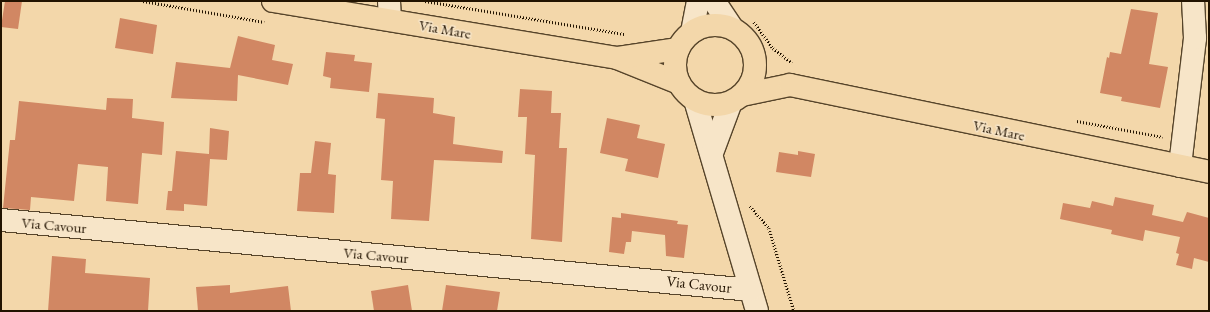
<!DOCTYPE html>
<style>
body{margin:0}
#map{position:relative;width:1210px;height:312px;overflow:hidden;background:#f3d7aa;font-family:"EB Garamond",serif}
div>[style]{position:absolute}
.building>*{inset:0;background:#d18763}
.path>*{height:2.5px;margin-top:-1.25px;transform-origin:0;background:repeating-linear-gradient(90deg,#221300 0 1px,transparent 0 3px)}
.roads{filter:drop-shadow(1px 0 #56442a) drop-shadow(-1px 0 #56442a) drop-shadow(0 1px #56442a) drop-shadow(0 -1px #56442a)}
.minor>*{height:22px;margin:-11px;padding:0 11px;transform-origin:11px;border-radius:11px;background:#f7e5c8}
.major>*{height:22px;margin:-11px;padding:0 11px;transform-origin:11px;border-radius:11px;background:#f3d7aa}
.major>.ring{margin:-11px;padding:0;box-sizing:content-box;background:none;border:22px solid #f3d7aa;border-radius:50%}
span{translate:-50% -50%;white-space:nowrap;text-align:center;line-height:1.15;-webkit-text-stroke:3px #f7e5c8;paint-order:stroke}
.street-label{font-size:15px;color:#221300}
.frame{position:absolute;inset:0;border:2px solid #221300;pointer-events:none}
</style>
<div id="map">
<div class="building">
<div style="clip-path:polygon(5px 1px,22px 1px,18px 29px,1px 27px)"></div>
<div style="clip-path:polygon(1131px 9px,1158px 13px,1149px 64px,1168px 67px,1160px 108px,1121px 101px,1122px 97px,1100px 93px,1107px 57px,1109px 58px,1110px 52px,1121px 54px)"></div>
<div style="clip-path:polygon(120px 18px,157px 25px,153px 54px,115px 48px)"></div>
<div style="clip-path:polygon(238px 36px,275px 45px,272px 60px,293px 64px,288px 85px,238px 75px,237px 101px,171px 98px,176px 62px,230px 68px)"></div>
<div style="clip-path:polygon(326px 52px,355px 55px,354px 61px,372px 63px,369px 92px,330px 88px,331px 78px,323px 76px)"></div>
<div style="clip-path:polygon(520px 89px,552px 91px,551px 113px,561px 113px,559px 148px,567px 148px,562px 242px,531px 239px,535px 155px,525px 154px,527px 117px,518px 117px)"></div>
<div style="clip-path:polygon(378px 93px,434px 98px,433px 113px,455px 117px,453px 144px,503px 151px,502px 163px,434px 160px,429px 221px,391px 219px,393px 181px,381px 180px,385px 119px,376px 118px)"></div>
<div style="clip-path:polygon(107px 98px,133px 99px,132px 118px,164px 122px,162px 155px,142px 153px,138px 204px,106px 201px,108px 167px,78px 164px,74px 201px,31px 197px,30px 210px,3px 208px,10px 140px,15px 140px,19px 101px,106px 110px)"></div>
<div style="clip-path:polygon(607px 118px,640px 125px,637px 138px,665px 144px,658px 178px,625px 171px,628px 159px,600px 153px)"></div>
<div style="clip-path:polygon(210px 128px,229px 131px,227px 160px,210px 159px,207px 206px,184px 204px,184px 211px,166px 210px,168px 191px,172px 191px,176px 151px,209px 154px)"></div>
<div style="clip-path:polygon(315px 141px,331px 143px,328px 174px,336px 175px,334px 213px,297px 211px,300px 173px,311px 173px)"></div>
<div style="clip-path:polygon(798px 151px,815px 154px,811px 177px,776px 172px,779px 152px,798px 155px)"></div>
<div style="clip-path:polygon(1115px 197px,1154px 205px,1152px 215px,1183px 222px,1187px 212px,1209px 218px,1209px 262px,1194px 258px,1192px 269px,1176px 265px,1179px 254px,1176px 253px,1180px 237px,1145px 230px,1143px 241px,1111px 234px,1112px 230px,1060px 219px,1063px 203px,1090px 208px,1092px 201px,1113px 206px)"></div>
<div style="clip-path:polygon(621px 213px,678px 221px,677px 224px,688px 225px,684px 258px,666px 256px,665px 235px,632px 231px,631px 242px,626px 242px,624px 254px,609px 252px,612px 217px,621px 218px)"></div>
<div style="clip-path:polygon(52px 256px,86px 259px,85px 273px,150px 278px,148px 311px,48px 311px)"></div>
<div style="clip-path:polygon(230px 285px,230px 293px,288px 286px,291px 311px,198px 311px,196px 287px)"></div>
<div style="clip-path:polygon(408px 285px,412px 311px,374px 311px,371px 291px)"></div>
<div style="clip-path:polygon(446px 285px,500px 292px,497px 311px,442px 311px)"></div>
</div>
<div class="path">
<div style="left:143px;top:1px;width:123px;rotate:9.8deg"></div>
<div style="left:425px;top:1px;width:202px;rotate:9.4deg"></div>
<div style="left:754px;top:22px;width:32px;rotate:54deg"></div>
<div style="left:773px;top:48px;width:24px;rotate:38deg"></div>
<div style="left:1077px;top:121px;width:87px;rotate:10.5deg"></div>
<div style="left:750px;top:206px;width:29px;rotate:49deg"></div>
<div style="left:769px;top:228px;width:87px;rotate:73.2deg"></div>
</div>
<div class="roads">
<div class="minor">
<div style="left:389px;top:1px;width:18px;rotate:87deg"></div>
<div style="left:714px;top:1px;width:32px;rotate:56deg"></div>
<div style="left:692px;top:32px;width:32px;rotate:-79deg"></div>
<div style="left:695px;top:100px;width:220px;rotate:73.6deg"></div>
<div style="left:712px;top:153px;width:54px;rotate:-69.6deg"></div>
<div style="left:1180px;top:166px;width:129px;rotate:-83.3deg"></div>
<div style="left:1195px;top:38px;width:37px;rotate:-93deg"></div>
<div style="left:1px;top:220px;width:753px;rotate:5.33deg"></div>
</div>
<div class="major">
<div style="left:273px;top:1px;width:349px;rotate:9.4deg"></div>
<div style="left:617px;top:58px;width:67px;rotate:22deg"></div>
<div class="ring" style="left:675px;top:25px;width:58px;height:58px"></div>
<div style="left:618px;top:58px;width:61px;rotate:-8.5deg"></div>
<div style="left:742px;top:95px;width:49px;rotate:-11.8deg"></div>
<div style="left:790px;top:85px;width:428px;rotate:11.7deg"></div>
</div>
</div>
<div class="street-label">
<span style="left:445px;top:29px;rotate:10deg">Via Mare</span>
<span style="left:999px;top:130px;rotate:12deg">Via Mare</span>
<span style="left:54px;top:225px;rotate:5deg">Via Cavour</span>
<span style="left:376px;top:255px;rotate:5deg">Via Cavour</span>
<span style="left:699px;top:284px;rotate:6deg">Via Cavour</span>
</div>
<div class="frame"></div>
</div>
